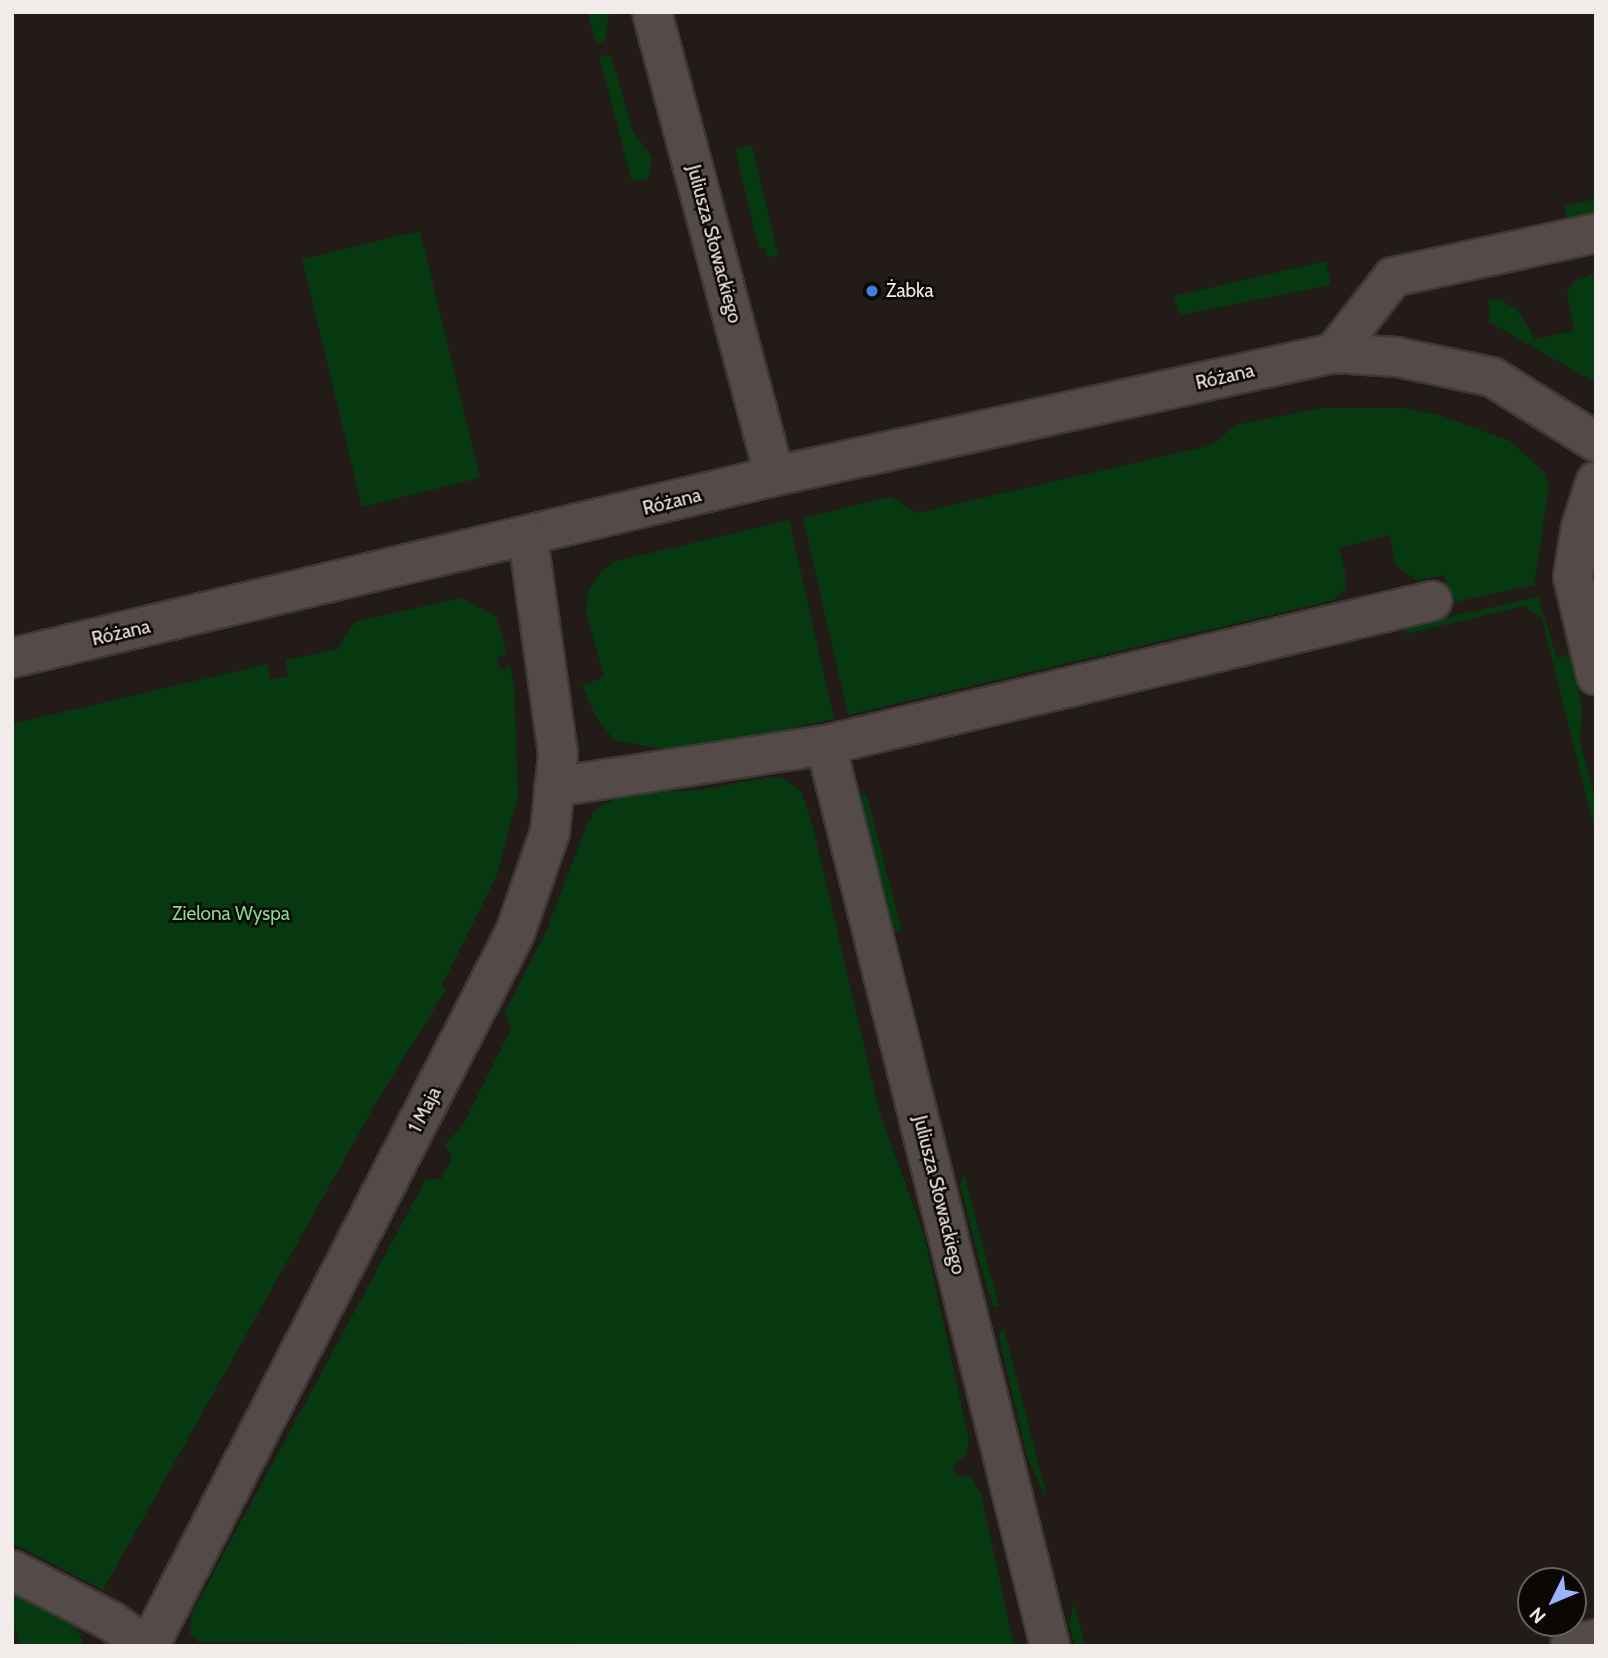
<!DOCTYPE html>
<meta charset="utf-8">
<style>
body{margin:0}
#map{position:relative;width:1608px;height:1658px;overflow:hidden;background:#231b18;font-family:Cabin,sans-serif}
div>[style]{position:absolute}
.green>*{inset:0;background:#06390f}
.roads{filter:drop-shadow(2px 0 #3e3836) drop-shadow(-2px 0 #3e3836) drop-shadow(0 2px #3e3836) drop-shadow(0 -2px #3e3836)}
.street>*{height:38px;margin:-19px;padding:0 19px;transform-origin:19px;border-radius:19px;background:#544a47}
.dots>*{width:19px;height:19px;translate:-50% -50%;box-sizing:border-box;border:4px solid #0a0705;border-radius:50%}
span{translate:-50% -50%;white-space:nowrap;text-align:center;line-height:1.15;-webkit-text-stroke:5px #0a0705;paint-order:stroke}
.street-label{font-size:19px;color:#f1ebe9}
.poi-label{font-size:19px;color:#f1ebe9}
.left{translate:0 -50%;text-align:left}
.park-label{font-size:19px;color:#84db8a}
.frame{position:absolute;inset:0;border:14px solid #f1ebe9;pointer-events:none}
.north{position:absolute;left:1517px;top:1567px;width:70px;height:70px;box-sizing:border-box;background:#0a0705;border:2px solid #666260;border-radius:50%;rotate:227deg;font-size:19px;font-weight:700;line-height:28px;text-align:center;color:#f1ebe9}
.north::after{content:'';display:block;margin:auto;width:24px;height:32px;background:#9bb4fd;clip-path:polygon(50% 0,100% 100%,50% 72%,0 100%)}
</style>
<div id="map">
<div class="green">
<div style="clip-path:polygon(587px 12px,609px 12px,605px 41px,596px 43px)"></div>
<div style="clip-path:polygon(599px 55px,611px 56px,633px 131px,652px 157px,649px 178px,632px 182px)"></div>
<div style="clip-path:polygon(752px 145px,778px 255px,767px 258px,765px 248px,759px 249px,735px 149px)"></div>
<div style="clip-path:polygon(1596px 199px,1596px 225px,1570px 231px,1564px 206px)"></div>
<div style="clip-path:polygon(420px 231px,480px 478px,362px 507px,302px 259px)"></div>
<div style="clip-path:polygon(1326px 261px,1331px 285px,1179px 315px,1174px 296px)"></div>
<div style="clip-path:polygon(1596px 273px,1596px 383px,1489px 322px,1489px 300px,1500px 300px,1517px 309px,1535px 339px,1574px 331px,1567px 292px,1573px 282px)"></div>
<div style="clip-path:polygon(1321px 408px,1404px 408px,1442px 416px,1510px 441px,1543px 471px,1549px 488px,1534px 585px,1450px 603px,1444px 575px,1417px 580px,1396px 566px,1389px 535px,1339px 548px,1346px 577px,1345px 589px,1334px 600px,848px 715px,803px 518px,890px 497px,917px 513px,1213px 445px,1235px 425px)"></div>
<div style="clip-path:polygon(789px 520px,834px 719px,713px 745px,668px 750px,614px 740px,595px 715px,582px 685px,604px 677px,586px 611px,588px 591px,597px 577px,613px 562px)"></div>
<div style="clip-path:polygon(1538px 597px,1557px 658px,1570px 654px,1582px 708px,1580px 741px,1595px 797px,1596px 836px,1542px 618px,1524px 606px,1406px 634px,1404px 627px)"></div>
<div style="clip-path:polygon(460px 598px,496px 616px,507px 653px,497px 659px,501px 670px,510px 665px,514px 686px,518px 795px,497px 875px,442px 985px,446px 990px,377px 1101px,103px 1590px,12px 1543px,12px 724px,268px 664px,270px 680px,288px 676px,286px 660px,338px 649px,355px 622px)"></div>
<div style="clip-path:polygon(771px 777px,784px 778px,801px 791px,812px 823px,880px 1114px,924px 1235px,954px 1371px,969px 1440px,966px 1455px,953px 1466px,955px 1475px,971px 1476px,981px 1494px,1014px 1646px,198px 1642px,190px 1634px,192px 1613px,426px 1179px,441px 1179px,452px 1158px,445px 1144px,463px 1125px,511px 1029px,505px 1012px,546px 932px,588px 822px,597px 808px,632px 792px,700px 790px)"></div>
<div style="clip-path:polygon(866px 793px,902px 932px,890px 930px,855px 799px)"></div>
<div style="clip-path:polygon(964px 1174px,999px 1307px,993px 1306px,980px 1263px,960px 1184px)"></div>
<div style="clip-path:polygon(1004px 1329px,1048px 1502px,1028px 1459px,1004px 1358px,999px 1333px)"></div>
<div style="clip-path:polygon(12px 1579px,74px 1619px,84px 1646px,20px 1646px,12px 1623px)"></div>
<div style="clip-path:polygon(1074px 1602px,1085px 1646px,1075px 1646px,1069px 1626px)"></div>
</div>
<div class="roads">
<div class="street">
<div style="left:652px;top:12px;width:480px;rotate:75.2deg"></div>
<div style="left:1334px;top:353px;width:96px;rotate:-52.2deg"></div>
<div style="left:1393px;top:277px;width:208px;rotate:-12.2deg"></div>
<div style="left:1596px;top:481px;width:48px;rotate:108.1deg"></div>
<div style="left:1581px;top:527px;width:51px;rotate:99.1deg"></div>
<div style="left:1573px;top:577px;width:101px;rotate:76.8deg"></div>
<div style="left:12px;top:658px;width:784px;rotate:-13.42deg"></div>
<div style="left:775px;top:476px;width:572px;rotate:-12.41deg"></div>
<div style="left:1334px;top:353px;width:63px;rotate:3.6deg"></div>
<div style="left:1397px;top:357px;width:97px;rotate:11.9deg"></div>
<div style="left:1492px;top:377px;width:123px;rotate:32deg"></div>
<div style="left:826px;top:745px;width:928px;rotate:76.04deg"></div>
<div style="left:554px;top:787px;width:275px;rotate:-8.8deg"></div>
<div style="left:826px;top:745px;width:623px;rotate:-13.37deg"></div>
<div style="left:12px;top:1570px;width:111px;rotate:27.3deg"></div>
<div style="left:111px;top:1621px;width:43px;rotate:35.5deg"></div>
<div style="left:149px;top:1646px;width:801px;rotate:-62.83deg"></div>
<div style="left:515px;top:933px;width:107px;rotate:-70.9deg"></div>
<div style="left:550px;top:832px;width:78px;rotate:-84.1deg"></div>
<div style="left:558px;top:754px;width:219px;rotate:-97.9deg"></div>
<div style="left:1570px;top:1646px;width:27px;rotate:-15deg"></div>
</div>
</div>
<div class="dots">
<div style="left:872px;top:291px;background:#3f7fe0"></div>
</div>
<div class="street-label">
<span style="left:714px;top:244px;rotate:75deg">Juliusza Słowackiego</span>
<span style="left:1225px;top:377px;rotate:-13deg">Różana</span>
<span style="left:672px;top:502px;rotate:-14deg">Różana</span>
<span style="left:121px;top:633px;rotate:-13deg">Różana</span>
<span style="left:425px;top:1110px;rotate:-63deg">1 Maja</span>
<span style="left:939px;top:1195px;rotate:76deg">Juliusza Słowackiego</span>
</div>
<div class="poi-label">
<span class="left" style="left:886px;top:291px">Żabka</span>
</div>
<div class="park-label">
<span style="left:231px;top:914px">Zielona Wyspa</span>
</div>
<div class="frame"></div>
<div class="north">N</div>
</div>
